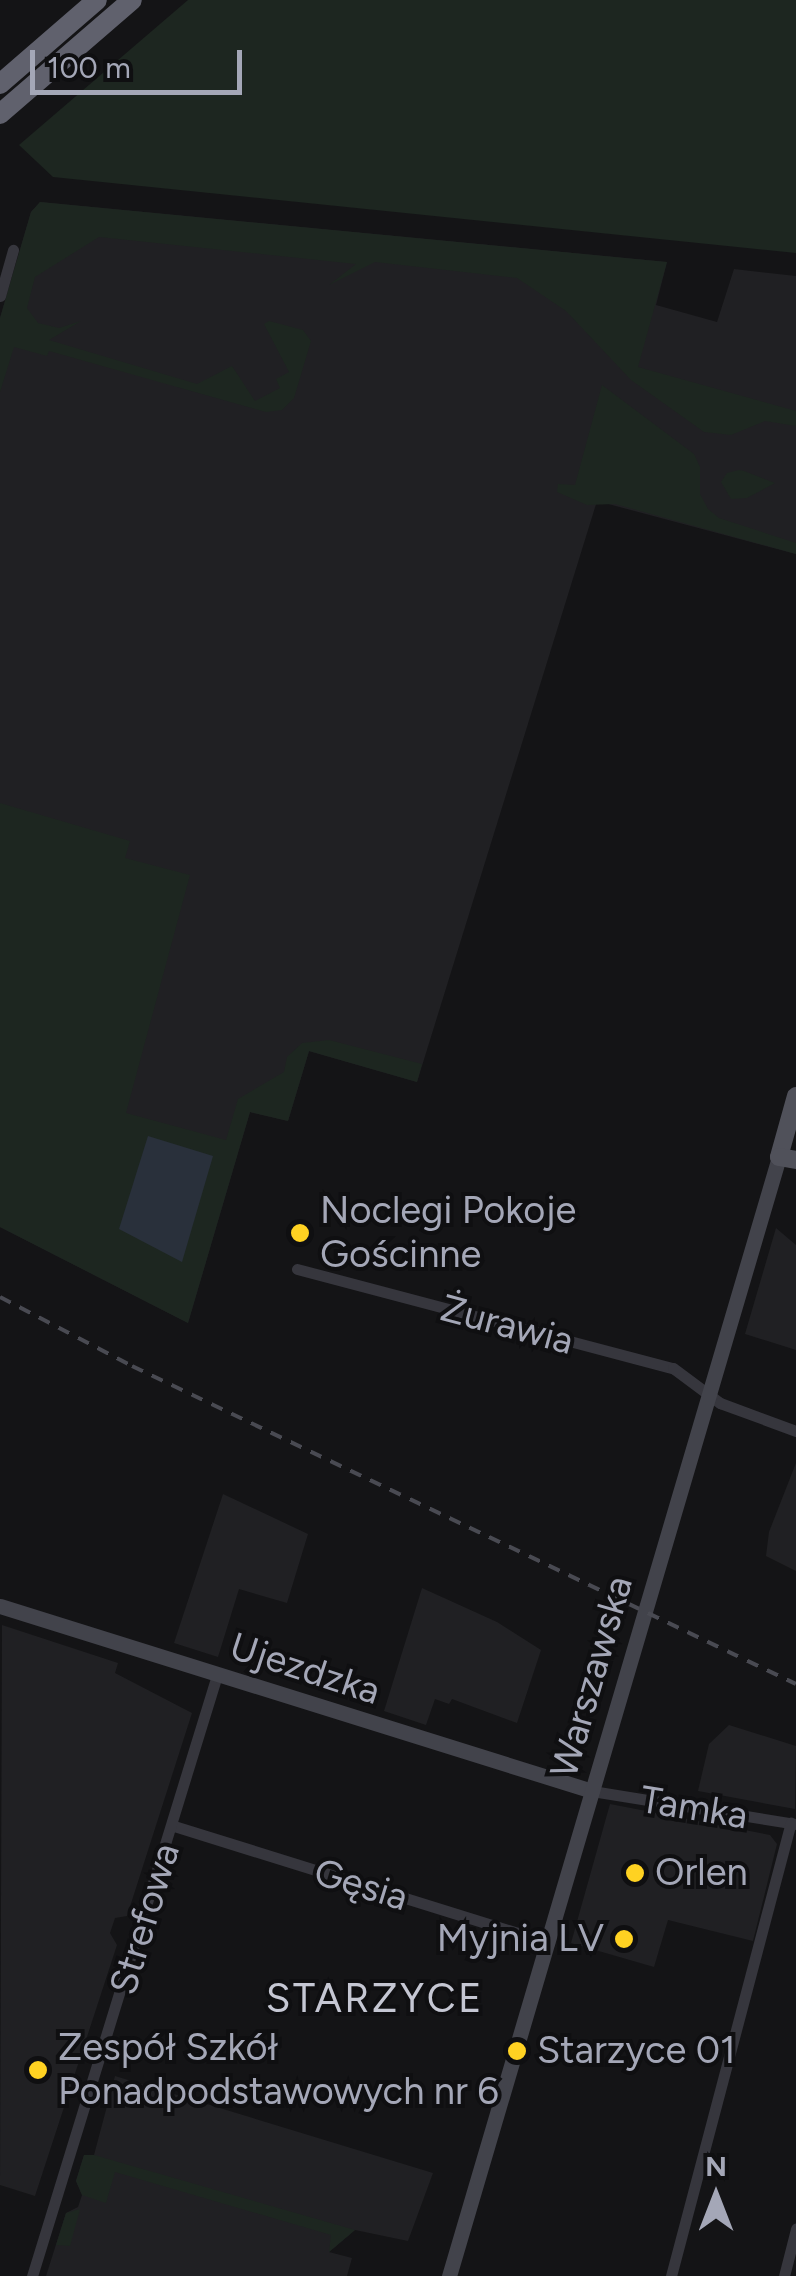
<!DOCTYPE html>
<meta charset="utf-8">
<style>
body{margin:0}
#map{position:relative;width:796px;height:2276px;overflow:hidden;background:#141416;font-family:Figtree,sans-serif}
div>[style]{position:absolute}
.built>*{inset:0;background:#202023}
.green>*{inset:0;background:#1d2620}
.water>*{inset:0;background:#29303b}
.street>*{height:11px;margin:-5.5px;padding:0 5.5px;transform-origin:5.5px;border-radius:5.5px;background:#36363d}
.secondary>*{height:15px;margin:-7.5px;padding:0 7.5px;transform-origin:7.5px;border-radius:7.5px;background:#42434b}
.primary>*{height:18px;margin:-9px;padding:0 9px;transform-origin:9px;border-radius:9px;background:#50515a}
.highway>*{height:20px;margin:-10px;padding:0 10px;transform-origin:10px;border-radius:10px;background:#60616d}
.rail>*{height:4px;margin-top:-2px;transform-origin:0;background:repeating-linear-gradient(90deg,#494a52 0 12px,transparent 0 22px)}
.dots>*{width:28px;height:28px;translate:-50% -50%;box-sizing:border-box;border:5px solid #0f0f11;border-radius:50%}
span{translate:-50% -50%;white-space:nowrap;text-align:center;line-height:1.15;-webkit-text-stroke:8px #0f0f11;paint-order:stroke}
.poi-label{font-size:38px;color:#a4a7b7}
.left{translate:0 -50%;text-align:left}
.right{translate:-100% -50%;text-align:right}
.street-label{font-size:38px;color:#a4a7b7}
.neighbourhood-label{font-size:40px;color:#c5c7d3;letter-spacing:2.5px}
.north{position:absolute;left:666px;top:2146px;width:100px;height:100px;-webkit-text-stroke:8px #0f0f11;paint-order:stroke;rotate:0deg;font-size:28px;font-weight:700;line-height:40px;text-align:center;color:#a4a7b7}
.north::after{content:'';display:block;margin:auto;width:35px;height:45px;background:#a4a7b7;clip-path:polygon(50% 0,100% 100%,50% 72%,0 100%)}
.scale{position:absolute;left:30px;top:50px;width:212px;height:45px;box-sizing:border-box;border:5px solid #a4a7b7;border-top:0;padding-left:12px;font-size:30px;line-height:35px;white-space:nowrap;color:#a4a7b7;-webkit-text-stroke:8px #0f0f11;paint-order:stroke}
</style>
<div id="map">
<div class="built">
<div style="clip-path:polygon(40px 202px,667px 262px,656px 305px,717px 322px,734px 269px,796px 276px,796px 554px,597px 501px,417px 1082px,309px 1051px,288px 1121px,250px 1112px,188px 1323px,0 1227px,0 318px,31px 212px)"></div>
<div style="clip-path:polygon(776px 1228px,796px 1245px,796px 1350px,745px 1334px)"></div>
<div style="clip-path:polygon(796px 1463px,796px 1571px,766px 1556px,769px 1532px)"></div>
<div style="clip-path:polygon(223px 1494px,308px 1534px,287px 1603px,239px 1589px,218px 1657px,174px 1643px)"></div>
<div style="clip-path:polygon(422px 1588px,497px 1622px,541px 1650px,517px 1723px,452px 1699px,449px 1704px,435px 1699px,426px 1725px,384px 1711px)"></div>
<div style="clip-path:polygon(2px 1625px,118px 1663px,115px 1673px,192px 1713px,127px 1916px,115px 1918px,110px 1933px,117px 1945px,35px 2196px,0 2185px)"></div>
<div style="clip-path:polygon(729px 1725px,796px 1746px,795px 1809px,698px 1791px,709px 1744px)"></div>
<div style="clip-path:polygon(610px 1804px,770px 1835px,777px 1844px,753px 1941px,668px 1920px,654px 1967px,571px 1943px)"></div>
<div style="clip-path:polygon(115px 2076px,433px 2173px,408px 2241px,355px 2230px,329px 2252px,352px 2258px,347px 2276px,46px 2276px,66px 2213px,78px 2207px,82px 2195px,76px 2181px,84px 2155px,94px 2155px)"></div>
</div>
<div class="green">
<div style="clip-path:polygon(188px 0,796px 0,796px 253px,53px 177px,19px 145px)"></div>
<div style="clip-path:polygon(40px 202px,667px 262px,638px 367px,796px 411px,796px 426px,765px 421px,731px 435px,704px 432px,631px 380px,566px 311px,517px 278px,375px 262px,329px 285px,356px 264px,99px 237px,35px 277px,27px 308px,38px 323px,59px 328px,81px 321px,49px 340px,197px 384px,232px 366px,255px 401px,280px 388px,276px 379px,289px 372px,264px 324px,269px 321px,303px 330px,311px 341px,294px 398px,282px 410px,266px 412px,49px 351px,47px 356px,14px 347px,0 392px,0 318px,31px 212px)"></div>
<div style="clip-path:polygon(602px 385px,694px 454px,700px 467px,700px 494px,708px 509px,719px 518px,796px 543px,796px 554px,615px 504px,587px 505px,557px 492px,558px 484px,575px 485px)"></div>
<div style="clip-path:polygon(739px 470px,744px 471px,775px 483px,747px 498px,731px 499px,721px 482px,727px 473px)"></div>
<div style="clip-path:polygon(0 803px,130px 841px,125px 858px,190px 875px,126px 1113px,226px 1140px,238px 1099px,284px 1072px,287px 1057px,302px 1043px,329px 1040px,422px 1064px,417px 1082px,309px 1051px,288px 1121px,250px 1112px,188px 1323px,0 1227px)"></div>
<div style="clip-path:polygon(84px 2155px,94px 2155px,355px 2230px,329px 2252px,331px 2235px,115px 2172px,106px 2203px,82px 2195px,76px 2181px)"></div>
<div style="clip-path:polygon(80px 2209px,70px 2246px,56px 2245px,66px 2213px)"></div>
</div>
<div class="water">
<div style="clip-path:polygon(148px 1136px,213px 1156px,182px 1262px,119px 1229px)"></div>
</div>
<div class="street">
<div style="left:0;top:296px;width:48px;rotate:-74.2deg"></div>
<div style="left:297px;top:1269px;width:389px;rotate:14.8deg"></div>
<div style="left:673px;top:1368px;width:59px;rotate:36.7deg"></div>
<div style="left:720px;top:1403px;width:81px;rotate:20.2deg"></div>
<div style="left:592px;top:1791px;width:206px;rotate:9.2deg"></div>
<div style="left:174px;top:1826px;width:393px;rotate:17.3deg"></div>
<div style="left:32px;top:2276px;width:629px;rotate:-72.89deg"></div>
<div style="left:671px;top:2276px;width:469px;rotate:-75.2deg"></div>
<div style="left:784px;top:2276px;width:49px;rotate:-75.7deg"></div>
</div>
<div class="secondary">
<div style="left:0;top:1606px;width:620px;rotate:17.35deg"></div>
<div style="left:449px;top:2276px;width:1167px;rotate:-73.57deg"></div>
</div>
<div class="primary">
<div style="left:796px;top:1096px;width:63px;rotate:105.6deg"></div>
<div style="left:779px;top:1157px;width:17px;rotate:10deg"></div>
</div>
<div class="highway">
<div style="left:0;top:84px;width:128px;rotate:-40.9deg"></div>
<div style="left:0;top:114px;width:174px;rotate:-40.8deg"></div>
</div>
<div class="rail">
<div style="left:0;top:1297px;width:149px;rotate:27.6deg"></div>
<div style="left:132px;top:1366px;width:736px;rotate:25.59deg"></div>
</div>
<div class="dots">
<div style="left:300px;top:1233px;background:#ffd222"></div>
<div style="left:635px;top:1873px;background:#ffd222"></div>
<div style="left:624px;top:1939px;background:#ffd222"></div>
<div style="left:517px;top:2051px;background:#ffd222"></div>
<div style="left:38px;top:2070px;background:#ffd222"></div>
</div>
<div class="poi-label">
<span class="left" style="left:320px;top:1233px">Noclegi Pokoje<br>Gościnne</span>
<span class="left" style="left:655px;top:1873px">Orlen</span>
<span class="right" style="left:604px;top:1939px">Myjnia LV</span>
<span class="left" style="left:58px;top:2070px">Zespół Szkół<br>Ponadpodstawowych nr 6</span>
<span class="left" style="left:537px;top:2051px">Starzyce 01</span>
</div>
<div class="street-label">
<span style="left:507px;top:1325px;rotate:15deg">Żurawia</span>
<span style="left:305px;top:1669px;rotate:18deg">Ujezdzka</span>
<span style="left:592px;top:1677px;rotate:-74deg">Warszawska</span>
<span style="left:694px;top:1808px;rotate:9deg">Tamka</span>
<span style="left:361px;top:1885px;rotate:17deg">Gęsia</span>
<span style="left:145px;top:1919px;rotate:-73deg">Strefowa</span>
</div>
<div class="neighbourhood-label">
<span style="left:375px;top:1998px">STARZYCE</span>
</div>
<div class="north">N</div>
<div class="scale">100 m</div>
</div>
